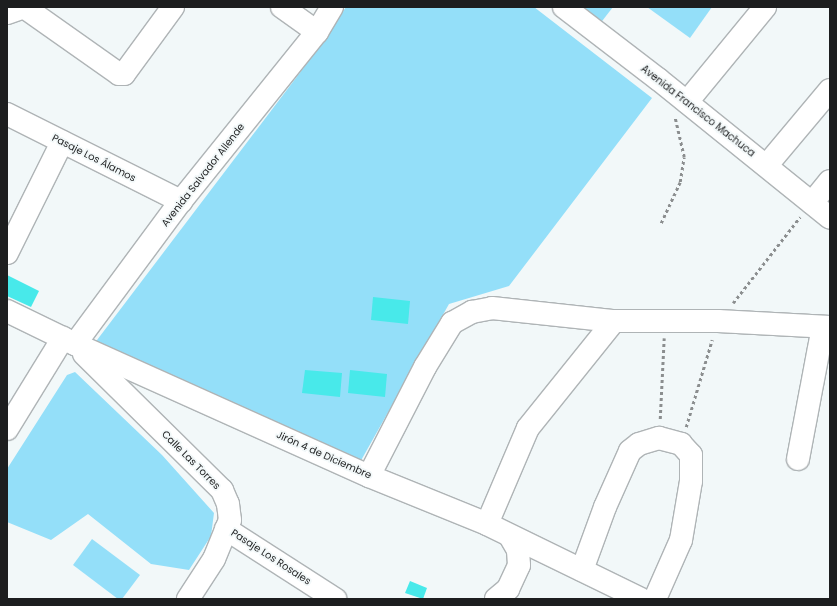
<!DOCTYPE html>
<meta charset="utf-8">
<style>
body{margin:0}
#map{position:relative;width:837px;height:606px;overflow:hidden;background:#f2f8f9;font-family:Poppins,sans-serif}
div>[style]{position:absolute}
.green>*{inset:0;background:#94dff9}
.building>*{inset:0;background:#48e9ea}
.path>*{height:2.5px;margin-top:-1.25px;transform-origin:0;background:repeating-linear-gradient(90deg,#8b8e8f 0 3px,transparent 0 6px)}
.roads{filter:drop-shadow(1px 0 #afb4b6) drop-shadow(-1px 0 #afb4b6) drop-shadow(0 1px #afb4b6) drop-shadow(0 -1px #afb4b6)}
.minor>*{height:22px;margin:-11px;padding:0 11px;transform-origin:11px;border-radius:11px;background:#fff}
span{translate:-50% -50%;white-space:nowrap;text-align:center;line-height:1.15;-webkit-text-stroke:3.5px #f2f8f9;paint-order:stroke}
.street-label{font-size:10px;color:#1d1e1f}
.frame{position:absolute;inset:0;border:8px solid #1d1e1f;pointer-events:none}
</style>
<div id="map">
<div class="green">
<div style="clip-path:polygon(346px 7px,534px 7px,652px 98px,509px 286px,449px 304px,359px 464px,94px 344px,308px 62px)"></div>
<div style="clip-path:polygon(575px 7px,613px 7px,599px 25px)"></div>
<div style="clip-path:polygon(647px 7px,712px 7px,690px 38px)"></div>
<div style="clip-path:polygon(75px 372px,162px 455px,214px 513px,211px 536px,189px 570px,151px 564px,88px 514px,51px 540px,7px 522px,7px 469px,67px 375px)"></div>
<div style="clip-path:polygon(92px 539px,140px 575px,122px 599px,118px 599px,73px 565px)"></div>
</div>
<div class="building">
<div style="clip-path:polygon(7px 275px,39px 291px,31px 307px,7px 296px)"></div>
<div style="clip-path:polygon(373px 297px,410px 301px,408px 324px,371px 320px)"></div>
<div style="clip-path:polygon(305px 370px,342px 373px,340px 397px,302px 393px)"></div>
<div style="clip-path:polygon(350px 370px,387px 374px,385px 397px,348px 393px)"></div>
<div style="clip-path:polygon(410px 581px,427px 588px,423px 599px,405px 593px)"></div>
</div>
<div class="path">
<div style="left:661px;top:223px;width:45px;rotate:-65.1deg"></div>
<div style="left:680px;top:182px;width:25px;rotate:-81deg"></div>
<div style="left:684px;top:157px;width:40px;rotate:-103deg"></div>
<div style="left:733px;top:303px;width:109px;rotate:-52.1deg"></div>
<div style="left:660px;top:419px;width:81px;rotate:-87.2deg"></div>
<div style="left:686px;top:427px;width:91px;rotate:-73.4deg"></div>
</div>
<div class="roads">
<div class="minor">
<div style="left:282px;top:7px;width:43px;rotate:35.5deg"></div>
<div style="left:564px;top:7px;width:118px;rotate:37.5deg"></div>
<div style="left:658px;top:79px;width:221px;rotate:38.9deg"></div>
<div style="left:7px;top:13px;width:18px;rotate:-19deg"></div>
<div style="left:24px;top:7px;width:116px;rotate:35.2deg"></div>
<div style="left:119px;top:74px;width:5px"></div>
<div style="left:124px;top:74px;width:83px;rotate:-53.8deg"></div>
<div style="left:687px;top:102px;width:123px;rotate:-50.6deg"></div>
<div style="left:7px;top:114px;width:195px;rotate:26.6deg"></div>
<div style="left:767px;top:165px;width:98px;rotate:-50deg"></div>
<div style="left:812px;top:203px;width:28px;rotate:-51deg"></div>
<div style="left:7px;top:253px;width:124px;rotate:-63.6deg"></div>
<div style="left:7px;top:311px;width:76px;rotate:25.9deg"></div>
<div style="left:75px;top:344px;width:322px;rotate:24.2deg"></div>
<div style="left:369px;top:476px;width:127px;rotate:22.1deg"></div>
<div style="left:487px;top:524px;width:171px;rotate:26deg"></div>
<div style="left:75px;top:344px;width:178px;rotate:-53.5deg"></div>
<div style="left:181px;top:201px;width:217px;rotate:-51.2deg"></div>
<div style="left:317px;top:32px;width:29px;rotate:-59deg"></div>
<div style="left:84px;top:354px;width:194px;rotate:44.6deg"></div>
<div style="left:222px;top:490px;width:15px;rotate:67deg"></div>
<div style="left:228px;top:504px;width:16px;rotate:83deg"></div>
<div style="left:230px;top:520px;width:42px;rotate:112.3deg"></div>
<div style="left:214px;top:559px;width:48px;rotate:123deg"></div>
<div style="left:7px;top:429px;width:107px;rotate:-58.4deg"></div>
<div style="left:798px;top:459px;width:134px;rotate:-79.3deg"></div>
<div style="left:369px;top:476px;width:123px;rotate:-62.8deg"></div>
<div style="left:425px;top:367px;width:52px;rotate:-58.5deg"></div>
<div style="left:452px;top:323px;width:23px;rotate:-29deg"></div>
<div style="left:472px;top:312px;width:20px;rotate:-11deg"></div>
<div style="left:492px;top:308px;width:123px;rotate:6.1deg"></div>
<div style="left:614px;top:321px;width:104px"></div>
<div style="left:718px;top:321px;width:112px;rotate:3.1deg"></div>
<div style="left:487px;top:524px;width:104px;rotate:-66.9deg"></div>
<div style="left:528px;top:428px;width:137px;rotate:-51.2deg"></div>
<div style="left:226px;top:529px;width:130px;rotate:32.7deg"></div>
<div style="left:582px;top:570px;width:67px;rotate:-69.9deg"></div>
<div style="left:605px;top:507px;width:61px;rotate:-65.9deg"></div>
<div style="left:630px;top:451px;width:11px;rotate:-38deg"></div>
<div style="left:639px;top:444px;width:21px;rotate:-17deg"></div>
<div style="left:659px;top:438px;width:23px;rotate:15deg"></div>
<div style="left:681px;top:444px;width:15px;rotate:48deg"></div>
<div style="left:691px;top:455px;width:26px;rotate:90deg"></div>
<div style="left:691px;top:481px;width:60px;rotate:99.6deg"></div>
<div style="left:681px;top:540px;width:64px;rotate:113.8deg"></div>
<div style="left:496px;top:599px;width:16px;rotate:-40deg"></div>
<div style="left:508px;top:589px;width:26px;rotate:-65deg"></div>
<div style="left:519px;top:565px;width:15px;rotate:-94deg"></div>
<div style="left:518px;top:550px;width:16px;rotate:-120deg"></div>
</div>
</div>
<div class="street-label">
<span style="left:698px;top:111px;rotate:38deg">Avenida Francisco Machuca</span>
<span style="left:94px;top:158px;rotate:27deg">Pasaje Los Álamos</span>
<span style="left:203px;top:175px;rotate:-52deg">Avenida Salvador Allende</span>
<span style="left:324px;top:455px;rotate:24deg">Jirón 4 de Diciembre</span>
<span style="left:191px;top:460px;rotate:45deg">Calle Las Torres</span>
<span style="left:271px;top:557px;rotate:33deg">Pasaje Los Rosales</span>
</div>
<div class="frame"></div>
</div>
